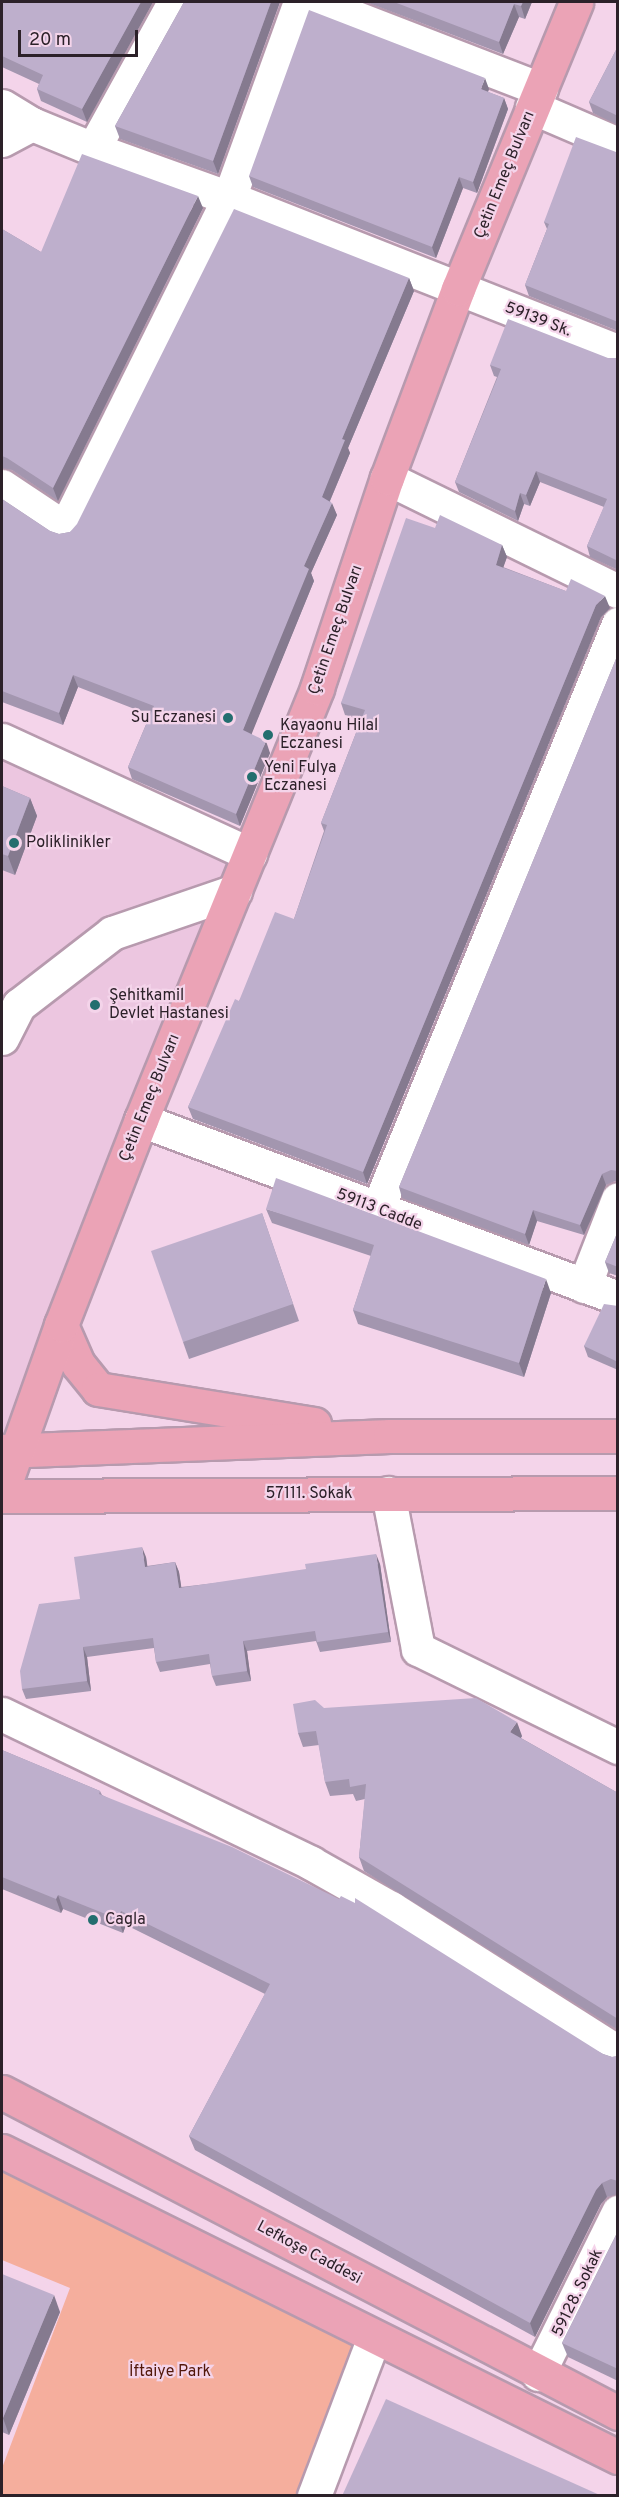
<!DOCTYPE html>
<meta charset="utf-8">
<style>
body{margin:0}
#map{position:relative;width:619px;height:2497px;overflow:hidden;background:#f4d4ea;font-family:Overpass,sans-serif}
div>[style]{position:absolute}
.built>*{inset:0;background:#ecc6e0}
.green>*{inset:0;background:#f5ae9d}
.roads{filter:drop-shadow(2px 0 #b79aae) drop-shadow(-2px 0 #b79aae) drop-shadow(0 2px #b79aae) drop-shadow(0 -2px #b79aae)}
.minor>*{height:33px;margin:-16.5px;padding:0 16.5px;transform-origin:16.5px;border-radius:16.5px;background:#fff}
.major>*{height:33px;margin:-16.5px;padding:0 16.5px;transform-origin:16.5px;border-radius:16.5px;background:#eba3b6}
.wall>*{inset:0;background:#a396af}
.shaded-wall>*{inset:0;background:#857a8f}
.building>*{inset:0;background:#beafcc}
.dots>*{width:16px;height:16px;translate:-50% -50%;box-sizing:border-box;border:3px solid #f4d4ea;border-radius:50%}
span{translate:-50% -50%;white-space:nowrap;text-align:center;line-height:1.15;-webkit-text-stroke:4.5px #f4d4ea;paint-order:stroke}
.street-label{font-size:16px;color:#2c2129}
.poi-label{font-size:16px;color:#2c2129}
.right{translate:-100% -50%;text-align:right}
.left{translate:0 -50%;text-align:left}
.park-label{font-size:16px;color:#52170a}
.frame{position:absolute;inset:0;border:3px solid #2c2129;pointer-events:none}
.scale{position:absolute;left:18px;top:30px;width:120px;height:27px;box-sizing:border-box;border:3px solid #2c2129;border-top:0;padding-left:8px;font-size:18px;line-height:21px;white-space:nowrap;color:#2c2129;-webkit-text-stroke:4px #f4d4ea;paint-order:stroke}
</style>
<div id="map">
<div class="built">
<div style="clip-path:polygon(2px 740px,250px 854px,2px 1451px)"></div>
</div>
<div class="green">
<div style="clip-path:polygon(2px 2151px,374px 2337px,314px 2495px,2px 2495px,2px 2468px,70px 2288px,2px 2260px)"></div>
</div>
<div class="roads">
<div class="minor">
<div style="left:315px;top:2px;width:242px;rotate:21.1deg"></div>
<div style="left:2px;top:106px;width:35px;rotate:31deg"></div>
<div style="left:32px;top:124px;width:66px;rotate:22.3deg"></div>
<div style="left:93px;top:149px;width:145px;rotate:19.8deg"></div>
<div style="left:229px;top:198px;width:418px;rotate:21.5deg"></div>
<div style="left:532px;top:107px;width:94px;rotate:23.3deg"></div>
<div style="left:2px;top:140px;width:34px;rotate:-28deg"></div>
<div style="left:93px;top:149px;width:168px;rotate:-61.1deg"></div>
<div style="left:387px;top:478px;width:257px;rotate:26.1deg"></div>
<div style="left:2px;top:486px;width:76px;rotate:33.7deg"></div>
<div style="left:65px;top:528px;width:369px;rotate:-63.6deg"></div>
<div style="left:229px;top:198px;width:208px;rotate:-70.1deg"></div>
<div style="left:2px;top:740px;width:273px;rotate:24.7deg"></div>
<div style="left:2px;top:1038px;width:37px;rotate:-63deg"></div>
<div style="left:19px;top:1005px;width:118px;rotate:-37.7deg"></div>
<div style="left:112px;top:933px;width:130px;rotate:-18.9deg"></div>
<div style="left:141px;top:1120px;width:509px;rotate:20.46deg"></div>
<div style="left:377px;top:1210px;width:634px;rotate:-67.64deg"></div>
<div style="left:584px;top:1286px;width:93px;rotate:-68.7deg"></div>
<div style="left:388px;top:1493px;width:159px;rotate:79.1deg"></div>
<div style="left:418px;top:1649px;width:223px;rotate:26.1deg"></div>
<div style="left:2px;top:1714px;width:343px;rotate:25.7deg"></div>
<div style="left:311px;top:1863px;width:92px;rotate:29.4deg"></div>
<div style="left:391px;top:1908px;width:269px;rotate:32.4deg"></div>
<div style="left:538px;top:2374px;width:181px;rotate:-63.7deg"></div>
<div style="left:314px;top:2496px;width:170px;rotate:-69.3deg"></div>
</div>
<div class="major">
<div style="left:61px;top:1325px;width:43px;rotate:66.4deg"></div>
<div style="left:78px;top:1364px;width:32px;rotate:51deg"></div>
<div style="left:98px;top:1389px;width:219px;rotate:9.2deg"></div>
<div style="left:2px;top:1451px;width:388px;rotate:-2.2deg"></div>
<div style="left:390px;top:1436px;width:228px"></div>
<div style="left:2px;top:1492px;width:177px;rotate:-70.5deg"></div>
<div style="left:61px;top:1325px;width:220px;rotate:-68.7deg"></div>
<div style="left:141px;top:1120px;width:466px;rotate:-67.8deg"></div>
<div style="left:317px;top:688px;width:221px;rotate:-71.6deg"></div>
<div style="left:387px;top:478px;width:202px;rotate:-69.4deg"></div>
<div style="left:458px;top:289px;width:310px;rotate:-67.6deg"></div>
<div style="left:2px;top:1496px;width:616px;rotate:-0.28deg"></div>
<div style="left:2px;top:2092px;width:695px;rotate:27.52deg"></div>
<div style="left:2px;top:2151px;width:688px;rotate:26.42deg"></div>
</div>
</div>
<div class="wall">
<div style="clip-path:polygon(2px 2px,153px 2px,87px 122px,41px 101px,37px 89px,39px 84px,2px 67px)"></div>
<div style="clip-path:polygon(184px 2px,280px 2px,218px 174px,120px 139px,115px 126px)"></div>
<div style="clip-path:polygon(366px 2px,532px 2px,525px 19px,519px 17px,503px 54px)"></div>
<div style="clip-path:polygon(618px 46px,618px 125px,593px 113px,589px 102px)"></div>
<div style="clip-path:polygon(489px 89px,488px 92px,504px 98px,508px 109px,477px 193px,463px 188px,436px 258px,253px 187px,249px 176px)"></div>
<div style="clip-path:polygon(618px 151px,618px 331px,529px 296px,525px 285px,547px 229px,544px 222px)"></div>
<div style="clip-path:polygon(203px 208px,58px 501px,12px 470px,2px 468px,2px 229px,41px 252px)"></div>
<div style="clip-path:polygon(409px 278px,414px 291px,348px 448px,350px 453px,330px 501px,337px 515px,311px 573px,314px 581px,251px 734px,270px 753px,240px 826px,132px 779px,128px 767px,150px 715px,78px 687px,63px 725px,2px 702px,2px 499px,50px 531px,59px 534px,70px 532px)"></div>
<div style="clip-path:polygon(608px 358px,618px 358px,618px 570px,590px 557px,587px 546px,604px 507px,540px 482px,530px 506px,524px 504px,518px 521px,459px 492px,455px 482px,497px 377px,494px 376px,490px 365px)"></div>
<div style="clip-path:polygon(435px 528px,502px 545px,507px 557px,503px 567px,610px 608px,601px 617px,367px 1184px,193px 1119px,188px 1107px,239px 1001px,294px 919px,324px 831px,321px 823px,361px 720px,345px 715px,341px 703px)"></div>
<div style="clip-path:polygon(618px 654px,618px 1181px,615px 1181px,606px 1185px,584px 1235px,537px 1221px,529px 1245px,402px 1198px,399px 1187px)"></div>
<div style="clip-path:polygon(2px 786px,30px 798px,37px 816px,15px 875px,2px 870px)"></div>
<div style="clip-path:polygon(266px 1209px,551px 1293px,524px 1377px,358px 1324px,353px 1310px,371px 1256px,272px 1223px)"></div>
<div style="clip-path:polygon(262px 1213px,299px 1321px,189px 1359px,183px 1342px)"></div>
<div style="clip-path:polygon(618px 1231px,618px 1276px,609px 1273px,605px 1262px)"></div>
<div style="clip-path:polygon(618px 1306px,618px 1370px,588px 1357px,584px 1346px)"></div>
<div style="clip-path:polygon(146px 1557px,147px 1566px,175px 1562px,179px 1572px,181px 1587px,380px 1564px,391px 1642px,320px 1652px,316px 1641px,247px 1651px,251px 1681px,216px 1686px,212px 1676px,210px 1664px,160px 1672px,156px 1662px,154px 1648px,87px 1657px,91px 1691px,26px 1699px,22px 1689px,80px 1599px)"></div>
<div style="clip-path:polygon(324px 1708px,522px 1736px,521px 1738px,618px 1793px,618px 2030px,364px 1871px,359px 1857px,365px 1799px,356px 1801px,353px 1794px,330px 1796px,325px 1782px,319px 1745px,303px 1747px,298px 1733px)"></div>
<div style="clip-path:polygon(2px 1750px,100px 1791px,102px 1795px,603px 2054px,612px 2057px,618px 2056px,618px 2194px,607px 2197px,601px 2204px,535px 2337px,195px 2150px,189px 2136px,265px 1994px,126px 1925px,123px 1933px,63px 1909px,61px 1913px,2px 1889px)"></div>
<div style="clip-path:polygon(618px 2231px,618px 2381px,568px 2357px,562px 2343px)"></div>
<div style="clip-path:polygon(2px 2274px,60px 2312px,9px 2435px,2px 2432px)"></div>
</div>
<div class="shaded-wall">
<div style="clip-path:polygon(141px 2px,153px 2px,87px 122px,82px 109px)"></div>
<div style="clip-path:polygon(271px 2px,280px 2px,218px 174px,213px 161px)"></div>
<div style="clip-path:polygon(523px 2px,532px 2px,525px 19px,521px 6px)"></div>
<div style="clip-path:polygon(514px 4px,519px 17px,503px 54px,499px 42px)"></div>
<div style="clip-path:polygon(485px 78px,489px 89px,485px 100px,481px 89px)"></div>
<div style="clip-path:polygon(504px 98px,508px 109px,477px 193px,473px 182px)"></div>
<div style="clip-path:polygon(459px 177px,463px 188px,436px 258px,432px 247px)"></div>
<div style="clip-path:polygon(198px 196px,203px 208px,58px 501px,53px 488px)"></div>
<div style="clip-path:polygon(409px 278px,414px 291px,348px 448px,350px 453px,326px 510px,322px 497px,342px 439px)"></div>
<div style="clip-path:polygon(536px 471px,540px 482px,530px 506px,526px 495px)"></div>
<div style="clip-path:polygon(520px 493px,524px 504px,518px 521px,515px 511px)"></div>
<div style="clip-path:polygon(332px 503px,337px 515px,311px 573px,314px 581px,248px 743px,243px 730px,304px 566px)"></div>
<div style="clip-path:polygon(502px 545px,507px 557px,500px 577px,496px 565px)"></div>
<div style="clip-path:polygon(605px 596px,610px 608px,601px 617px,367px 1184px,363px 1172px,596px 605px)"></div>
<div style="clip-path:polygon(73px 675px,78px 687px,63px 725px,59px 713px)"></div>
<div style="clip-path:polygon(266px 741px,270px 753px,240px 826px,236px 814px)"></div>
<div style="clip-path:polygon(30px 798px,37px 816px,15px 875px,8px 856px)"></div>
<div style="clip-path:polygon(602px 1174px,606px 1185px,584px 1235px,580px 1225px)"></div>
<div style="clip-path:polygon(533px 1210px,537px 1221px,529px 1245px,525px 1234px)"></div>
<div style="clip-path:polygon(546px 1279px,551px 1293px,524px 1377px,519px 1363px)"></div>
<div style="clip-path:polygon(142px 1547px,146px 1557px,149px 1577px,145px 1567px)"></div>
<div style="clip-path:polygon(376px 1554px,380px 1564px,391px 1642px,388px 1632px)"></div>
<div style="clip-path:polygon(175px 1562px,179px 1572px,183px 1598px,179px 1588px)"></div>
<div style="clip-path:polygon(243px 1641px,247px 1651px,251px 1681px,247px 1671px)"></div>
<div style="clip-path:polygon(83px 1647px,87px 1657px,91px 1691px,87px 1681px)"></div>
<div style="clip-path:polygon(517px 1722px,522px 1736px,515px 1746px,510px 1732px)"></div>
<div style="clip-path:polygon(58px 1895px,63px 1909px,61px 1913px,56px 1899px)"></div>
<div style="clip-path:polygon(121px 1911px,126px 1925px,123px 1933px,118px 1919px)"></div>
<div style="clip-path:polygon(602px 2183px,607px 2197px,601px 2204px,535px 2337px,530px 2323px,596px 2190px)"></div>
<div style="clip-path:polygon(54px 2295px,60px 2312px,9px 2435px,3px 2418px)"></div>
</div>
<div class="building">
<div style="clip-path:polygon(2px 2px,141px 2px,82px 109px,37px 89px,43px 75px,2px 56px)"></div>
<div style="clip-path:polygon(184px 2px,271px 2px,213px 161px,115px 126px)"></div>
<div style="clip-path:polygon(394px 2px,523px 2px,521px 6px,514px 4px,499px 42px)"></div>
<div style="clip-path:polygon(309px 10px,485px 78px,481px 89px,504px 98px,473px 182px,459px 177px,432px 247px,249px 176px)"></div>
<div style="clip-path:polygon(618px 46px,618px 116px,589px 102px)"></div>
<div style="clip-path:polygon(576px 137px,616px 152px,618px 151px,618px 322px,525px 285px,549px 224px,544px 222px)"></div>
<div style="clip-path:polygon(82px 154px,198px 196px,53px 488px,7px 458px,2px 456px,2px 229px,41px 252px)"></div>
<div style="clip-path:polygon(234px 209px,409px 278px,342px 439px,345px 440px,322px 497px,332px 503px,304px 566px,309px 569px,243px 730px,266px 741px,236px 814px,128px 767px,154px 706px,73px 675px,59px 713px,2px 691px,2px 499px,50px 531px,59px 534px,70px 532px,77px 524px)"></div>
<div style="clip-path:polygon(508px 319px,608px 358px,618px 358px,618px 561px,587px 546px,607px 499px,536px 471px,526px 495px,520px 493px,515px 511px,455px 482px,501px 369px,490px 365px)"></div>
<div style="clip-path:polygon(440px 515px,502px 545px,496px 565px,566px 591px,571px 579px,605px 596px,596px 605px,363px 1172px,188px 1107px,235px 999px,239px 1001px,275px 912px,294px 919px,327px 825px,321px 823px,365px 710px,341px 703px,406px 518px,435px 528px)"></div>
<div style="clip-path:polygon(618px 654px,618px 1171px,611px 1170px,602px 1174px,580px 1225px,533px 1210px,525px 1234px,399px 1187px)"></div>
<div style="clip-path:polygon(2px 786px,30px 798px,8px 856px,2px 854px)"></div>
<div style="clip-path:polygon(276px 1178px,546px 1279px,519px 1363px,353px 1310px,374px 1245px,266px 1209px)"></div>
<div style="clip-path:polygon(262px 1213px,293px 1304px,183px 1342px,151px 1251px)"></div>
<div style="clip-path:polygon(618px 1231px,618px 1267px,605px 1262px)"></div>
<div style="clip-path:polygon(604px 1304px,618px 1306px,618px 1362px,584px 1346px)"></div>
<div style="clip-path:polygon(142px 1547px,145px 1567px,175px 1562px,179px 1588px,306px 1569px,305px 1564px,376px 1554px,388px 1632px,317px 1642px,315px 1631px,243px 1641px,247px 1671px,212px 1676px,209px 1654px,156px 1662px,153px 1638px,83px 1647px,87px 1681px,22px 1689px,20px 1671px,39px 1604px,80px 1599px,74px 1557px)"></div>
<div style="clip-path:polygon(476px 1698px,517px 1722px,510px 1732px,618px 1793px,618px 2019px,359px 1857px,366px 1784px,350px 1787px,349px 1779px,325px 1782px,316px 1731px,298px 1733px,293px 1704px,315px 1700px,324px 1708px)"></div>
<div style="clip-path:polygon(2px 1750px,100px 1791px,99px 1794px,232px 1847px,339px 1899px,341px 1896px,355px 1903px,355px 1898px,603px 2054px,612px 2057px,618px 2056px,618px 2181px,611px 2179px,602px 2183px,596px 2190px,530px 2323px,189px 2136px,270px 1984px,121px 1911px,118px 1919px,58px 1895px,56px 1899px,2px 1877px)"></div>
<div style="clip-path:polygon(618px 2231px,618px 2369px,562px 2343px)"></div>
<div style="clip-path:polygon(2px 2274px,54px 2295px,3px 2418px,2px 2418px)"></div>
<div style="clip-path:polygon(386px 2399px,602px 2496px,342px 2496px)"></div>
</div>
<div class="dots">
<div style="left:228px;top:718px;background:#236e6f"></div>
<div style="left:268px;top:735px;background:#236e6f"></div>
<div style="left:252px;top:777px;background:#236e6f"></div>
<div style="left:14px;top:843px;background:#236e6f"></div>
<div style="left:95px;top:1005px;background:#236e6f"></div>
<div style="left:93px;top:1920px;background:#236e6f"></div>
</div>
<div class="street-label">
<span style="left:505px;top:175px;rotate:-68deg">Çetin Emeç Bulvarı</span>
<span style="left:538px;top:320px;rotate:21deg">59139 Sk.</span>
<span style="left:336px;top:630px;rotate:-71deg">Çetin Emeç Bulvarı</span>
<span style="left:150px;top:1098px;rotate:-68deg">Çetin Emeç Bulvarı</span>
<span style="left:379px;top:1210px;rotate:21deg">59113 Cadde</span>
<span style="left:309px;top:1494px">57111. Sokak</span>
<span style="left:309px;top:2253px;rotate:28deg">Lefkoşe Caddesi</span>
<span style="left:578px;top:2293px;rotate:-64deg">59128. Sokak</span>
</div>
<div class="poi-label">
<span class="right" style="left:216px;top:718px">Su Eczanesi</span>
<span class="left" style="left:280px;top:735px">Kayaonu Hilal<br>Eczanesi</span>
<span class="left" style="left:264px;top:777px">Yeni Fulya<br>Eczanesi</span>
<span class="left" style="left:26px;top:843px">Poliklinikler</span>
<span class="left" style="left:109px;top:1005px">Şehitkamil<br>Devlet Hastanesi</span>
<span class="left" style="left:105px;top:1920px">Cagla</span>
</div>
<div class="park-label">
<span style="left:170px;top:2372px">İftaiye Park</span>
</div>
<div class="frame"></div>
<div class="scale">20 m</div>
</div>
